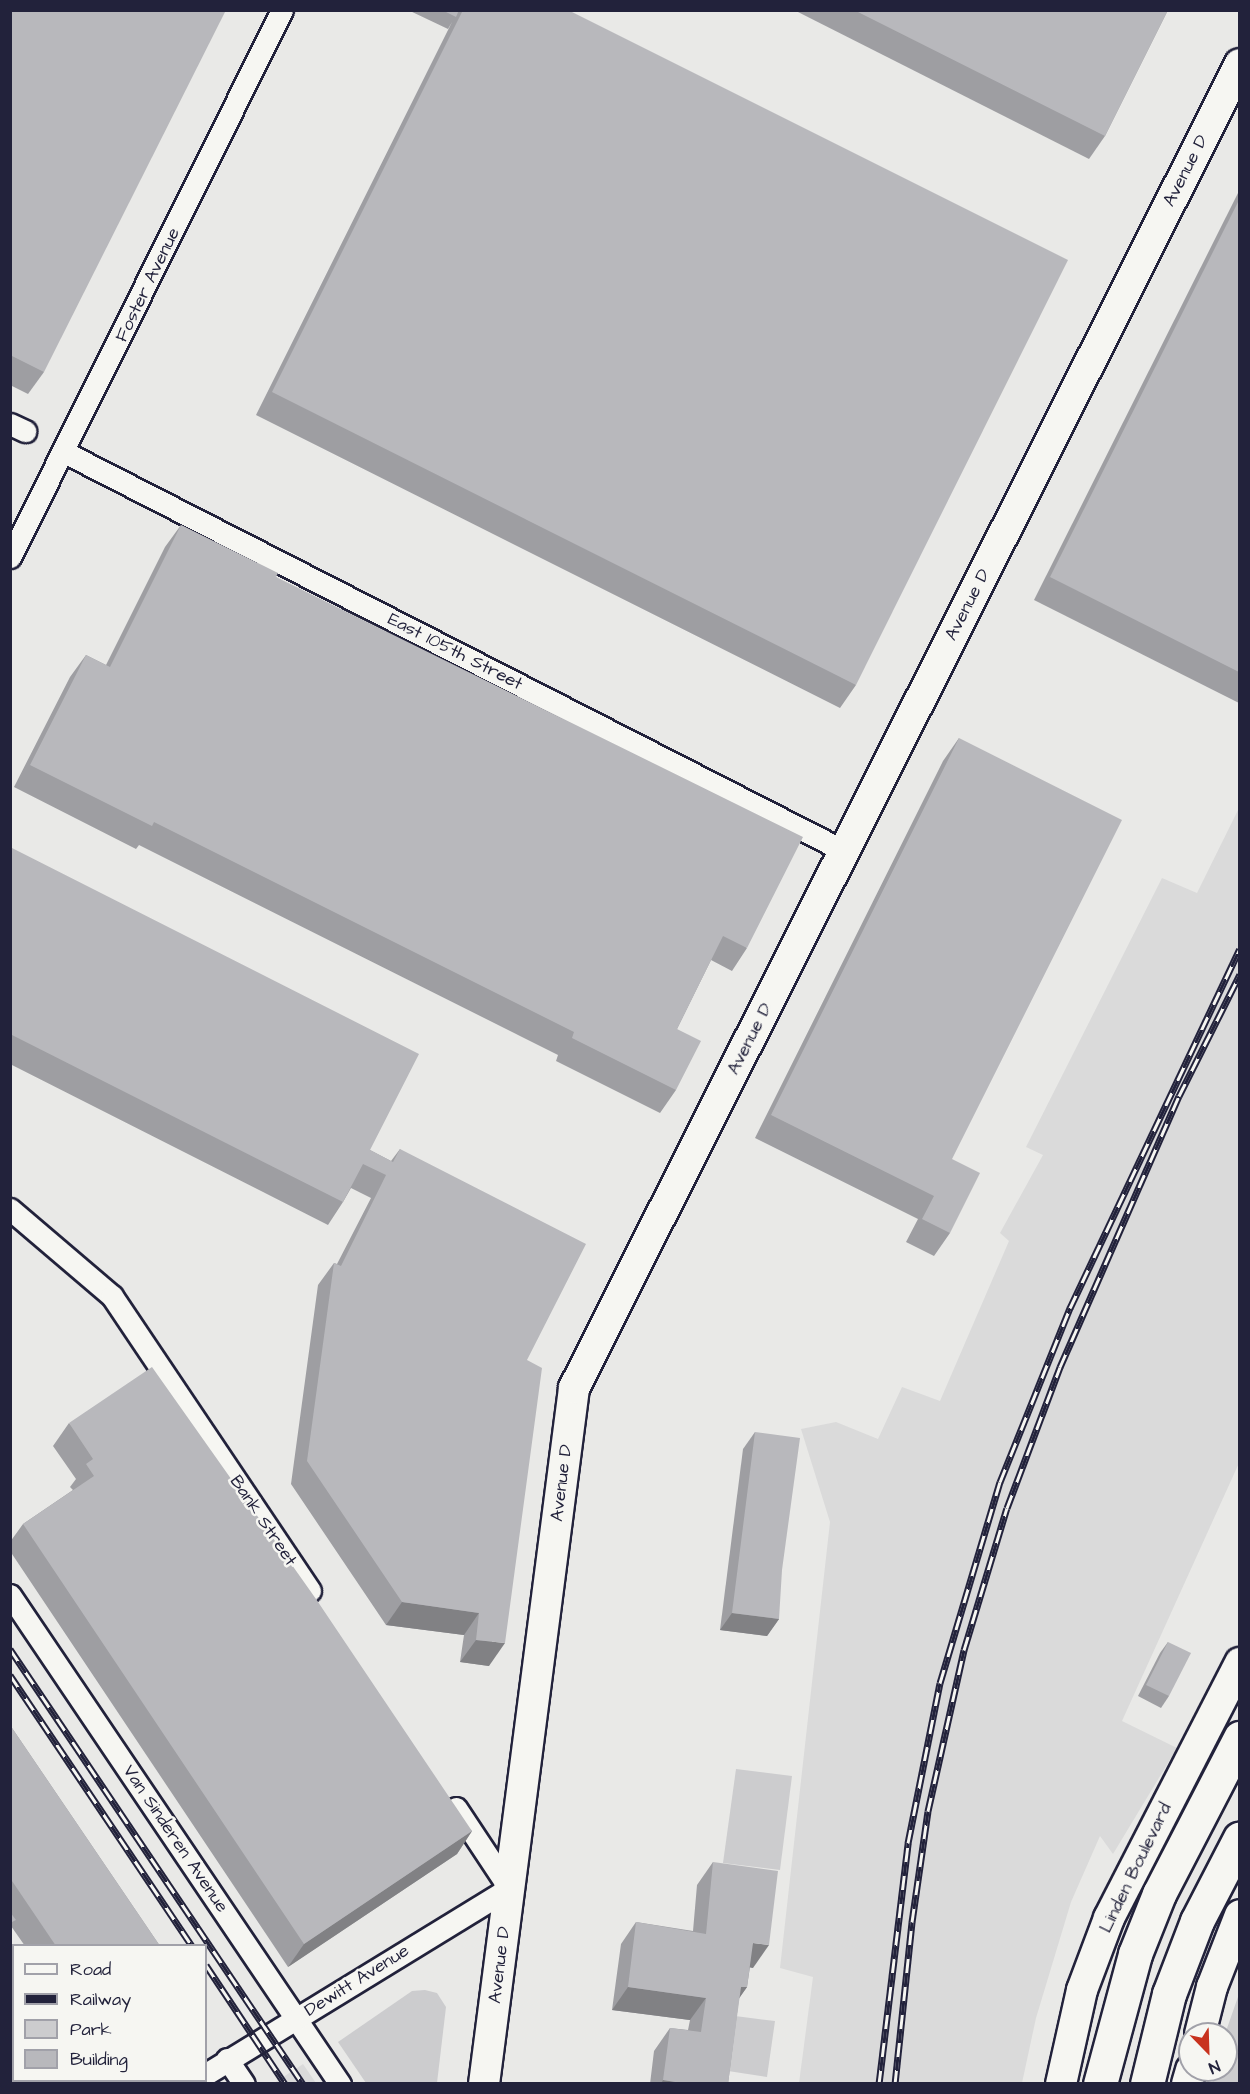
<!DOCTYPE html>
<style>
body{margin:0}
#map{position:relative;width:1250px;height:2094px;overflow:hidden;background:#e9e9e7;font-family:"Architects Daughter",sans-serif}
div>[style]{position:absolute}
.built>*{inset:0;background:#dadada}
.green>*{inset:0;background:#ccccce}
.roads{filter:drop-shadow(2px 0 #22223b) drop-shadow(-2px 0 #22223b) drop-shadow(0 2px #22223b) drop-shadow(0 -2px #22223b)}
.street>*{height:21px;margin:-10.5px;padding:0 10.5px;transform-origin:10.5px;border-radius:10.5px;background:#f6f6f2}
.secondary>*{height:30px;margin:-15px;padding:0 15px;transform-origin:15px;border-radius:15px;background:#f6f6f2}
.highway>*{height:33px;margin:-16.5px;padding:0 16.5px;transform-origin:16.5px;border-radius:16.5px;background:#f6f6f2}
.rail>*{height:7px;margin-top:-3.5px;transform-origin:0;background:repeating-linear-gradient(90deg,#f6f6f2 0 14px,#22223b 0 28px);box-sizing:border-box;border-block:2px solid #22223b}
.wall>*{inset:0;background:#9e9ea2}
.shaded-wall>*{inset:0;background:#818184}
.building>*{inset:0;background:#b8b8bc}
span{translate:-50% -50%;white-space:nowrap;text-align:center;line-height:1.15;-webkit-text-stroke:5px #f6f6f2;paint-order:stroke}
.street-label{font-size:18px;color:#22223b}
.frame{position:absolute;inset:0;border:12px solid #22223b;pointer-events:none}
.legend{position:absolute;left:12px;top:1944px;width:195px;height:138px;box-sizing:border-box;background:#f6f6f2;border:2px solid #a1a1a9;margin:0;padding:8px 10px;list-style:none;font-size:18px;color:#22223b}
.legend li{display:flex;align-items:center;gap:12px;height:30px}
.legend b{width:30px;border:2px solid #a1a1a9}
.north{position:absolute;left:1178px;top:2022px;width:60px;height:60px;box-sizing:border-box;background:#f6f6f2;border:2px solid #a1a1a9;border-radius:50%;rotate:157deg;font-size:16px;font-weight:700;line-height:24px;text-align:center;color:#22223b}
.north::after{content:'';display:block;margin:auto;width:21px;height:27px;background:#c8321e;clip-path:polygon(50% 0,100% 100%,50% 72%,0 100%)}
</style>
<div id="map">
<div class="built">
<div style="clip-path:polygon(1239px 808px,1239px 1463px,1122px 1721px,1177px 1748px,1113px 1854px,1100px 1836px,1071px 1902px,1036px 2018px,1022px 2083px,799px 2083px,813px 1977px,780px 1968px,830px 1522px,801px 1429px,836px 1422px,878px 1439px,902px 1387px,940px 1401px,1009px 1241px,1000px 1233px,1043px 1155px,1026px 1147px,1162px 878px,1197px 893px)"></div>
<div style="clip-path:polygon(303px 2064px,316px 2083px,274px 2083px,294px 2070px)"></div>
</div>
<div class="green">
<div style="clip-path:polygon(736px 1769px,792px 1776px,780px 1870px,723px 1863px)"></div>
<div style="clip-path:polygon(425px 1990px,437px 1993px,446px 2007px,437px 2083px,366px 2083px,338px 2042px,412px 1991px)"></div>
<div style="clip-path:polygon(1239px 1994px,1239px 2083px,1212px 2083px,1216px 2070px,1226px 2070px,1225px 2034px)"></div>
<div style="clip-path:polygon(735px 2016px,775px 2021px,767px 2077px,728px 2071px)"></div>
</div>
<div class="roads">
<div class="street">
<div style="left:10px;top:424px;width:17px;rotate:25deg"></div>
<div style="left:66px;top:453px;width:874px;rotate:27.09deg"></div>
<div style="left:10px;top:557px;width:611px;rotate:-63.56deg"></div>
<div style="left:10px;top:1209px;width:134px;rotate:40.5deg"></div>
<div style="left:112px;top:1296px;width:355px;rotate:56.1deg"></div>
<div style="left:10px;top:1595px;width:590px;rotate:55.99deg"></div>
<div style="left:227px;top:2059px;width:30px;rotate:56deg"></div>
<div style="left:206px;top:2074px;width:356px;rotate:-31.5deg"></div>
<div style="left:509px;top:1888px;width:96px;rotate:-123.5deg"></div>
</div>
<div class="secondary">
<div style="left:1200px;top:2034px;width:49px;rotate:-75.7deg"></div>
<div style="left:1212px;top:1987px;width:77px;rotate:-68.7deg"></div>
<div style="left:484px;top:2084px;width:702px;rotate:-82.63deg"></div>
<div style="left:574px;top:1388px;width:1482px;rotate:-63.3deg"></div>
<div style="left:1061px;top:2084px;width:96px;rotate:-77.4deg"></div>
<div style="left:1082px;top:1990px;width:77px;rotate:-69.4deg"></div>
<div style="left:1109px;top:1918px;width:287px;rotate:-62.8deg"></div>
<div style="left:1187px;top:2084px;width:15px;rotate:-74deg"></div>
</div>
<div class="highway">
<div style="left:1100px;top:2084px;width:135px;rotate:-74.9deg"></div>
<div style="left:1135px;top:1954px;width:65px;rotate:-68.2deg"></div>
<div style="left:1159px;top:1894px;width:176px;rotate:-62.6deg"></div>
<div style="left:1147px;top:2084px;width:93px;rotate:-76.3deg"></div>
<div style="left:1169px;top:1994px;width:78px;rotate:-69deg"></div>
<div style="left:1197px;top:1921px;width:93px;rotate:-62.6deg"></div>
</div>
</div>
<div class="rail">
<div style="left:10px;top:1649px;width:524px;rotate:56.04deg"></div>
<div style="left:10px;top:1675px;width:326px;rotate:56.1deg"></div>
<div style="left:206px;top:1965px;width:143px;rotate:56.4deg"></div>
<div style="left:879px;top:2084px;width:243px;rotate:-83.1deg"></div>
<div style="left:908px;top:1843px;width:163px;rotate:-78.7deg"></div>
<div style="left:940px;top:1683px;width:210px;rotate:-73.4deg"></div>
<div style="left:1000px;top:1482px;width:188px;rotate:-68.1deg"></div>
<div style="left:1070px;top:1308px;width:397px;rotate:-64.7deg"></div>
<div style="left:895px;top:2084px;width:163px;rotate:-84deg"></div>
<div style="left:912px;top:1922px;width:112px;rotate:-81.8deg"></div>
<div style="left:928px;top:1811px;width:165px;rotate:-77.4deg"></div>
<div style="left:964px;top:1650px;width:148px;rotate:-73.2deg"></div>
<div style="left:1007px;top:1508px;width:151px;rotate:-69.4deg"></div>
<div style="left:1060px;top:1367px;width:296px;rotate:-66.3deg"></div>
<div style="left:1179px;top:1096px;width:136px;rotate:-63.4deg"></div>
</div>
<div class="wall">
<div style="clip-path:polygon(10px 10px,44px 372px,28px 394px,10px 385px)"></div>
<div style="clip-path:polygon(408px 10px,568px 10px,856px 685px,840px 708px,256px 415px,452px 22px,448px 29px)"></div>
<div style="clip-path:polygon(794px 10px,1168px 10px,1105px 136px,1089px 159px)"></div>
<div style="clip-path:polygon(1239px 191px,1239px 703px,1034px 600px)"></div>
<div style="clip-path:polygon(181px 525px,276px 577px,747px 948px,732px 971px,711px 960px,677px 1029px,676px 1090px,660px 1113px,556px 1061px,558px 1055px,139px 845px,136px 849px,14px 787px,70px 677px,86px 655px,106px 665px,165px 547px)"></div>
<div style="clip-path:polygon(959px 738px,950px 1233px,934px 1256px,906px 1242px,918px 1219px,755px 1138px,943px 761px)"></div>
<div style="clip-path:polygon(10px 847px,370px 1150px,391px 1161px,400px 1149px,527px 1360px,489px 1666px,460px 1662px,464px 1635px,386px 1625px,291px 1484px,318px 1285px,334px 1263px,337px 1264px,371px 1198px,351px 1188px,343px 1202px,328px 1225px,10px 1064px)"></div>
<div style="clip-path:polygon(69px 1423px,472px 1831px,457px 1854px,288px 1967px,10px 1551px,10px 1542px,23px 1524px,73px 1490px,70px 1487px,76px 1479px,53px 1446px)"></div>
<div style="clip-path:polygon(755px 1432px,779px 1619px,767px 1636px,720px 1630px,743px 1449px)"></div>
<div style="clip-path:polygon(1168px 1642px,1169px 1696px,1161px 1708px,1138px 1696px,1160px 1653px)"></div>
<div style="clip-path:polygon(10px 1725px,160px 1946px,25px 1946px,11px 1926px,10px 1926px)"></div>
<div style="clip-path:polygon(713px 1862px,753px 1968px,750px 1967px,747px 1987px,739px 1998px,728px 2084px,650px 2084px,654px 2051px,670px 2028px,688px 2030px,690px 2020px,612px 2010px,621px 1944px,636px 1922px,693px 1931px,697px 1885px)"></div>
<div style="clip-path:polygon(14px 1956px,14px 1971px,10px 1966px,10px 1959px)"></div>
</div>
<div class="shaded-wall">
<div style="clip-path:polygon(402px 1602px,479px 1613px,464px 1635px,386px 1625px)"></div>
<div style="clip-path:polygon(732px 1613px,779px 1619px,767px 1636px,720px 1630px)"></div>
<div style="clip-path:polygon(476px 1640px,505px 1643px,489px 1666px,460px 1662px)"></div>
<div style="clip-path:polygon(472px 1831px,457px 1854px,288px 1967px,304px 1944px)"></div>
<div style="clip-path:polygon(753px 1943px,769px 1945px,753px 1968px,737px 1965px)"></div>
<div style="clip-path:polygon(628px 1987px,706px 1998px,690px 2020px,612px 2010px)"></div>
<div style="clip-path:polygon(741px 1987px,747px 1987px,731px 2010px)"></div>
<div style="clip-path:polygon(14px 2015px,14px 2022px,10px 2024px,10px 2017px)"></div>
<div style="clip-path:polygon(18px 2080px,27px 2080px,22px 2084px,13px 2084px)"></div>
<div style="clip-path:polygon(119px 2080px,123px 2080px,121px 2084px,114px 2084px)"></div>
<div style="clip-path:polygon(124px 2080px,129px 2080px,125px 2084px,122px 2084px)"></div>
<div style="clip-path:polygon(663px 2080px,688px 2084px,661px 2084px)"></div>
</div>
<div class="building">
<div style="clip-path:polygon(10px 10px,226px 10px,44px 372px,10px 355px)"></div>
<div style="clip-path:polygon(442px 10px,459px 10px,456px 17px)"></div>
<div style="clip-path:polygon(463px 10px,568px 10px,1068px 260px,856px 685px,272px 392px)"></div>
<div style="clip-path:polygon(854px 10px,1168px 10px,1105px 136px)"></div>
<div style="clip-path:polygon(1239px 200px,1239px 672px,1050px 577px)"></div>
<div style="clip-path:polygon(181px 525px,278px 573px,276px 577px,803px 837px,747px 948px,723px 936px,677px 1029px,701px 1041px,676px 1090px,572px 1038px,574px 1032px,154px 822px,152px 826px,30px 765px,86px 655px,110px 667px)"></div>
<div style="clip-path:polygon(959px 738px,1122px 820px,952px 1159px,980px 1173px,950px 1233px,922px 1219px,934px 1196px,771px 1115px)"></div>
<div style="clip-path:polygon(10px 847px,419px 1054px,370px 1150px,393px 1162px,400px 1149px,586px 1244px,527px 1360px,542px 1368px,505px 1643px,476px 1640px,479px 1613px,402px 1602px,307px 1461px,334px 1263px,341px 1266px,386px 1175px,363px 1164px,343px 1202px,10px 1034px)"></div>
<div style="clip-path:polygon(152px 1367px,316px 1599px,472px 1831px,304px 1944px,23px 1524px,94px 1476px,86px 1464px,93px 1459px,69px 1423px)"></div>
<div style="clip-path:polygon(755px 1432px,800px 1438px,782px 1570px,779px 1619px,732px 1613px)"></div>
<div style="clip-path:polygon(1168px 1642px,1191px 1653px,1169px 1696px,1146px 1685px)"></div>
<div style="clip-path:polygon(10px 1725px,160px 1946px,56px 1946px,10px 1878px)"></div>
<div style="clip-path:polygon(713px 1862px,778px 1871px,769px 1945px,753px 1943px,747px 1987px,741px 1987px,728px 2084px,688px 2084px,663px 2080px,670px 2028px,701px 2032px,706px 1998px,628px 1987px,636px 1922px,706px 1934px)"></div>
<div style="clip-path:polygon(10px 1912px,16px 1920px,10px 1923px)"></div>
<div style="clip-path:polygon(10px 1969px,14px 1973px,14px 2015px,10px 2017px)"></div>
<div style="clip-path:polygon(14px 2028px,14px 2080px,18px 2080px,13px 2084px,10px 2084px,10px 2030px)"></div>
<div style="clip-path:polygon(37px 2080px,119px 2080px,114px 2084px,33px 2084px)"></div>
</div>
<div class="street-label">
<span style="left:1186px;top:171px;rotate:-63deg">Avenue D</span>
<span style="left:148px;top:285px;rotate:-64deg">Foster Avenue</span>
<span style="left:968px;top:605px;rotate:-63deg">Avenue D</span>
<span style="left:455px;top:652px;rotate:27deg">East 105th Street</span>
<span style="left:750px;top:1039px;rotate:-63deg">Avenue D</span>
<span style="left:562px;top:1483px;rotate:-83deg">Avenue D</span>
<span style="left:263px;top:1521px;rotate:56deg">Bank Street</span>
<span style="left:175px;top:1839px;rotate:56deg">Van Sinderen Avenue</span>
<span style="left:1136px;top:1868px;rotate:-64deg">Linden Boulevard</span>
<span style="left:500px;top:1965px;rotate:-83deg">Avenue D</span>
<span style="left:357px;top:1981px;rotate:-32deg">Dewitt Avenue</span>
</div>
<div class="frame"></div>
<ul class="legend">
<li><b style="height:8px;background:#f6f6f2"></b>Road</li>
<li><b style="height:8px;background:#22223b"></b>Railway</li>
<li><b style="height:16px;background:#ccccce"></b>Park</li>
<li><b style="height:16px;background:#b8b8bc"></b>Building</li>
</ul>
<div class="north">N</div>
</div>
